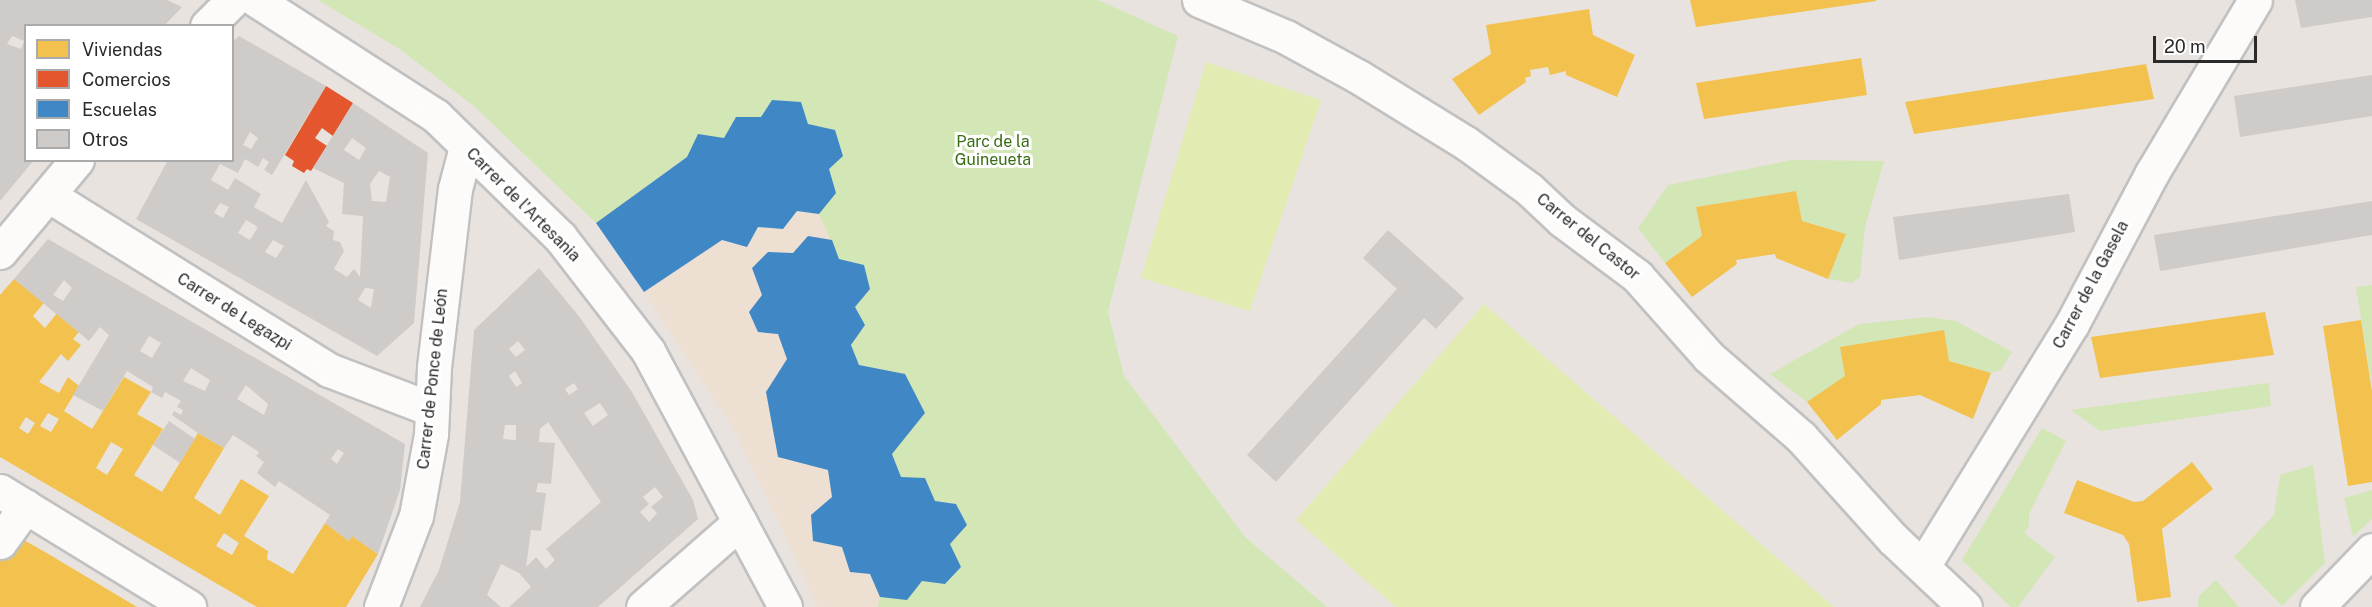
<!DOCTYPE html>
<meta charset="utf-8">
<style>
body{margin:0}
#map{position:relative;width:2372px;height:607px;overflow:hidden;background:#e9e3df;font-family:"Public Sans",sans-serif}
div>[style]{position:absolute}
.education>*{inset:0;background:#eddfd2}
.green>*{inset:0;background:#d3e6b5}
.pitch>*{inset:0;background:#e1ebb2}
.homes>*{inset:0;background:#f2c14e}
.shops>*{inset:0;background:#e4572e}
.schools>*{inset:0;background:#3f88c5}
.building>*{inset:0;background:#cfcbc8}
.roads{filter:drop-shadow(2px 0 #c2c1c1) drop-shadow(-2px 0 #c2c1c1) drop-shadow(0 2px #c2c1c1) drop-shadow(0 -2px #c2c1c1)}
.minor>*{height:33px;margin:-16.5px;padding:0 16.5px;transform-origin:16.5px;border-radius:16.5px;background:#fcfbfa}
span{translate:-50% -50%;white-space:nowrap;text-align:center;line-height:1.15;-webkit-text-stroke:6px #fff;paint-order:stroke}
.park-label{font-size:16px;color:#386d14}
.street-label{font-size:16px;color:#2a2a2a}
.legend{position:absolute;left:24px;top:24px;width:210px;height:138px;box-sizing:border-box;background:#fff;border:2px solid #aaa;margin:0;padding:8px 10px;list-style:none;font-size:18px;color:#2a2a2a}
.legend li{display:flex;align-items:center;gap:12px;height:30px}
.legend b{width:30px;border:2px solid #aaa}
.scale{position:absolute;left:2153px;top:36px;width:104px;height:27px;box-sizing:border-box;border:3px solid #2a2a2a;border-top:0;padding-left:8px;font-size:18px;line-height:21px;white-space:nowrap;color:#2a2a2a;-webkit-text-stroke:4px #fff;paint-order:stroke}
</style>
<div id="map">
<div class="education">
<div style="clip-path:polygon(797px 211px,819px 214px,839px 259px,864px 265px,870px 289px,925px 413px,925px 478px,935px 501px,956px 504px,967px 525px,961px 567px,945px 584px,907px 600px,880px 597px,878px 607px,818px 607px,736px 433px,644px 292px,722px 240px,747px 247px,758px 227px,783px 229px)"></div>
</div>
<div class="green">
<div style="clip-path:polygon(318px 0,1098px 0,1178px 36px,1108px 312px,1124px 376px,1245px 537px,1327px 607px,878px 607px,880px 597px,907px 599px,922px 581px,945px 584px,961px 567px,950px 544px,967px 525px,956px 504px,935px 501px,925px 478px,901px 477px,892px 454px,925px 413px,905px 374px,859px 365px,851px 346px,865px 325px,855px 307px,870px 289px,864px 265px,839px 259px,819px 214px,835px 193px,829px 169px,843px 155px,835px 130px,808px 124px,801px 102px,772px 100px,761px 117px,736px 117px,724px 138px,698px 135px,687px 157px,596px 223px,475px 107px,401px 50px)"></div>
<div style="clip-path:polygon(1792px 160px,1884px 161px,1865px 227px,1860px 277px,1852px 283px,1828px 279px,1846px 234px,1802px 221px,1796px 191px,1696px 207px,1702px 236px,1665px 263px,1638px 228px,1668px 185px)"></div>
<div style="clip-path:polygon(2372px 285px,2372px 387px,2356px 287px)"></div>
<div style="clip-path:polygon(1928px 317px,1956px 321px,2012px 352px,2001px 370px,1991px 373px,1949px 361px,1944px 330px,1841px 347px,1845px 376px,1807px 402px,1770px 374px,1859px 324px)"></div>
<div style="clip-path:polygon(2269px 383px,2271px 406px,2100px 431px,2071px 410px)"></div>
<div style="clip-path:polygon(2042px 428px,2066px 441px,2029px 514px,2029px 526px,2024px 533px,2055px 557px,2018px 607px,2011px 607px,1962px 560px)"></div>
<div style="clip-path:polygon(2313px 465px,2325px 563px,2282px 606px,2234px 557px,2274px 515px,2280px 475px)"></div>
<div style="clip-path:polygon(2372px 490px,2372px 519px,2353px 537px,2344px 498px)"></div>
<div style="clip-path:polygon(2216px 580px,2239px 607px,2198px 607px,2199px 596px)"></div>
</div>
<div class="pitch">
<div style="clip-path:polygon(1206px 62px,1321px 100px,1250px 311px,1141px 278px)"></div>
<div style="clip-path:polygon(1484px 304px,1834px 607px,1396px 607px,1296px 520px)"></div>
</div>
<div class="homes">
<div style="clip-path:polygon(1690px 0,1876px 0,1876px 1px,1696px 27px)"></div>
<div style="clip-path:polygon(1589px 9px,1593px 35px,1635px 55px,1617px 97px,1566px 75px,1566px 71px,1550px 75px,1548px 67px,1530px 70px,1531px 76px,1525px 78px,1526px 82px,1479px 115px,1452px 79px,1491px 54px,1486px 25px)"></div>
<div style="clip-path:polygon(1861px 58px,1867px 95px,1704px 119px,1696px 83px)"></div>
<div style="clip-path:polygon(2146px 64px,2154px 99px,1914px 134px,1905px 102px)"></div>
<div style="clip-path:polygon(1796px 191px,1802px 221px,1846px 234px,1828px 279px,1776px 258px,1775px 254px,1736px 260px,1737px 264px,1692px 297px,1665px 263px,1702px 236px,1696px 207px)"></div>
<div style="clip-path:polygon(evenodd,14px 279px,44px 303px,33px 316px,45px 328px,57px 313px,79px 332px,73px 339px,81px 345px,68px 361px,61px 354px,39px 382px,59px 393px,68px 377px,79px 386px,64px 411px,92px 429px,124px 377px,151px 392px,137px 414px,163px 429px,134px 475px,162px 492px,198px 433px,224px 448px,194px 498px,220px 515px,241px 479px,269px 496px,244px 536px,268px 551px,267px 559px,293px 574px,325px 523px,349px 541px,352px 536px,378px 554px,346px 607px,257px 607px,0 457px,0 295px,14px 279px,48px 413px,59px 419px,51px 432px,40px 426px,48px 413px,14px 279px,26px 417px,35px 423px,28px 434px,19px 428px,26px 417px,14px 279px,111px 442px,123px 449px,107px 475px,96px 468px,111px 442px,14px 279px,224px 533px,239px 543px,232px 555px,216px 546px,224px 533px)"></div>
<div style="clip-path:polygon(2265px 312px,2274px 355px,2100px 378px,2091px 337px)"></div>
<div style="clip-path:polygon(2361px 320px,2372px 392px,2372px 482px,2348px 486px,2323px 326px)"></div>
<div style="clip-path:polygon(1944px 330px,1949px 361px,1991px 373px,1973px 419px,1920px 395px,1881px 400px,1881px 404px,1837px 440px,1807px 402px,1845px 376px,1840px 347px)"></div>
<div style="clip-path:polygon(2192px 462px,2213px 489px,2162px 529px,2171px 597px,2137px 602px,2129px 544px,2123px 535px,2064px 513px,2077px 480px,2134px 502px,2143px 501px)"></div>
<div style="clip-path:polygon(15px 535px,45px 552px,137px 607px,0 607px,0 560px)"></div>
</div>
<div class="shops">
<div style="clip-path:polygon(326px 86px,353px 103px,333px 136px,322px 128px,315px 138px,327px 146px,311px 171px,307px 169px,304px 173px,292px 166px,294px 161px,285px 155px)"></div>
</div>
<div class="schools">
<div style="clip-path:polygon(772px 100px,801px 102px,808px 124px,835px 130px,843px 156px,829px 169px,836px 193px,819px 214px,797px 211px,783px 229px,758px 227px,747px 247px,722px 240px,644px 292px,596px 223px,687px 157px,698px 134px,724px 138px,736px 117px,761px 117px)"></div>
<div style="clip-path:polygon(808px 236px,832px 240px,839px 259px,864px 265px,870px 289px,855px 307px,865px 325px,851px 345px,859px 365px,905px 374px,925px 413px,892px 454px,901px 477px,925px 478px,935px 501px,956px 504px,967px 525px,950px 544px,961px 567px,945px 584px,922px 581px,907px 600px,880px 597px,870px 574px,850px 572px,842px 547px,813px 541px,811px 515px,832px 497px,828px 470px,778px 457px,766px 392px,787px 359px,778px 334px,758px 332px,749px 312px,762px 295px,752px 268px,768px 252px,793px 253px)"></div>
</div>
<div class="building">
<div style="clip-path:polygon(evenodd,0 0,167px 0,182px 7px,164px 26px,26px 26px,26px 160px,34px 160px,0 201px,0 0,12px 36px,24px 41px,21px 49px,7px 44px,12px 36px)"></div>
<div style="clip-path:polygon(2295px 0,2372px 0,2372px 17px,2301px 28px)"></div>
<div style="clip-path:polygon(evenodd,239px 36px,326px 86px,272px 175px,264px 170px,269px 162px,263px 158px,258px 167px,245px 159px,238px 173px,220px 164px,211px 180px,228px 190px,235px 178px,261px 194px,254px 207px,282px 223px,306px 180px,329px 222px,326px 226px,334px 231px,333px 240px,340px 242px,344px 251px,334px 269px,347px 277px,354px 269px,360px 277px,363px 216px,342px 214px,344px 183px,313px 168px,353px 103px,428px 153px,414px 323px,377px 356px,136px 219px,168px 160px,232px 160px,232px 42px,239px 36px,250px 132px,258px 138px,251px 149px,243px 145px,250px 132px,239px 36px,352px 138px,366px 148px,359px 160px,344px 150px,352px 138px,239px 36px,379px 171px,390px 177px,386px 202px,372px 201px,370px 184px,379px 171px,239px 36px,220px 203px,229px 207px,223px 218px,214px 213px,220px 203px,239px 36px,246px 220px,258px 227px,250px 240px,238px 233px,246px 220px,239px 36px,273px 240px,284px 246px,276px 258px,265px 252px,273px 240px,239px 36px,365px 288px,374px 289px,371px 308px,358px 300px,365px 288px)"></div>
<div style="clip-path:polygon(2372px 75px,2372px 116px,2240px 137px,2234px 96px)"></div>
<div style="clip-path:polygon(2069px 194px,2075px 232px,1899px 260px,1893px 217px)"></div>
<div style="clip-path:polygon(2372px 201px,2372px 235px,2160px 271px,2154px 235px)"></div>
<div style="clip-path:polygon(1388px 230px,1464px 298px,1436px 329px,1424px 318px,1276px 482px,1247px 455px,1397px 289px,1363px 258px)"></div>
<div style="clip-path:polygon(evenodd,48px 239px,405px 444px,400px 490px,378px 554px,352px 536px,349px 541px,325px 523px,330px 515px,279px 481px,275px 487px,257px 473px,264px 462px,256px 456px,259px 452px,233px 435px,224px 448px,198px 433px,172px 415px,174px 411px,181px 415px,183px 410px,177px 407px,181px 401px,165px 392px,162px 398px,151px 392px,153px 387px,127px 371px,103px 411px,73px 395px,109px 335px,100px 327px,89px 341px,14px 279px,48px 239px,64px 280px,72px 288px,63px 301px,53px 295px,64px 280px,48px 239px,149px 336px,161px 343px,152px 358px,140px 351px,149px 336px,48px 239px,191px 368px,210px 380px,205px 391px,183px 381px,191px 368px,48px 239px,246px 385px,268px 404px,264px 415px,237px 399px,246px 385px,48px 239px,338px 449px,344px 453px,337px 464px,331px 459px,338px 449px)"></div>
<div style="clip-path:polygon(evenodd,539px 268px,578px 315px,632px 392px,693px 500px,698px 519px,598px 607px,509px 607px,531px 587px,519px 573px,501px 564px,487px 595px,501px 607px,420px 607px,439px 570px,460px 502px,474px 330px,539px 268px,518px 341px,525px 350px,516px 357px,509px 349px,518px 341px,539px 268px,515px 371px,522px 383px,516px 387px,509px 376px,515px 371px,539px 268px,574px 383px,578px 389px,569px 395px,565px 389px,574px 383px,539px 268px,600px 403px,608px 415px,593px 426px,584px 413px,600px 403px,539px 268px,548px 422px,601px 502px,546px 549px,555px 560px,546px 569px,536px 557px,526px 567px,531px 530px,541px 531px,546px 493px,536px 492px,538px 483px,551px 484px,555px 443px,539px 442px,540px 429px,548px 422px,539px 268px,505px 425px,516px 425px,516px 440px,503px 439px,505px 425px,539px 268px,655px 487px,663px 497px,651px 507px,657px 513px,649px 522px,640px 512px,649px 504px,643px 497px,655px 487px)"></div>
<div style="clip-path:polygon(169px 421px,195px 439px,180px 463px,153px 445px)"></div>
</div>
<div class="roads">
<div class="minor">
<div style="left:256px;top:0;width:214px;rotate:32.8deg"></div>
<div style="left:436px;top:116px;width:173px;rotate:44.3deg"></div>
<div style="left:560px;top:237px;width:144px;rotate:52.3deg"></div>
<div style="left:648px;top:351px;width:290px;rotate:61.8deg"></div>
<div style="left:1199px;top:0;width:95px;rotate:23deg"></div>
<div style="left:1286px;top:37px;width:83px;rotate:28.7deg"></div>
<div style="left:1359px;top:77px;width:126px;rotate:31.7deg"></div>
<div style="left:1466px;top:143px;width:78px;rotate:36.1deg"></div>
<div style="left:1529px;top:189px;width:45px;rotate:43.2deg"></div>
<div style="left:1562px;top:220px;width:94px;rotate:36.7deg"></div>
<div style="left:1637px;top:276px;width:108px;rotate:48.4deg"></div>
<div style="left:1709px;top:357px;width:122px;rotate:41deg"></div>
<div style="left:1801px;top:437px;width:137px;rotate:48deg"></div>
<div style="left:1893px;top:539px;width:99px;rotate:43.4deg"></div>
<div style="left:207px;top:26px;width:37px;rotate:-45deg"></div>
<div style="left:48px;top:195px;width:331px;rotate:31.9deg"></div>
<div style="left:329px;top:370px;width:109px;rotate:20.9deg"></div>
<div style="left:0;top:252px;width:120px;rotate:-50.1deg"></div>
<div style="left:0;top:491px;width:222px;rotate:31.5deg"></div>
<div style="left:0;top:542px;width:44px;rotate:-54.2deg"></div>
<div style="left:1923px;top:566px;width:284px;rotate:-58.4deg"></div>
<div style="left:2072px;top:324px;width:171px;rotate:-62.1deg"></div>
<div style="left:2152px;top:173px;width:201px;rotate:-59.2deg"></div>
<div style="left:381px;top:607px;width:97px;rotate:-69deg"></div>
<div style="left:416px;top:516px;width:83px;rotate:-79.6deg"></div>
<div style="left:431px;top:434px;width:67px;rotate:-87.4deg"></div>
<div style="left:434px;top:367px;width:179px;rotate:-83.3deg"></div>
<div style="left:455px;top:189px;width:43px;rotate:-75.3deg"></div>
<div style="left:643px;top:607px;width:129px;rotate:-41.2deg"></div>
<div style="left:2317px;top:607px;width:79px;rotate:-46deg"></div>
</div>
</div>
<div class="park-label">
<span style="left:993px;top:151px">Parc de la<br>Guineueta</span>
</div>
<div class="street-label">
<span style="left:523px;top:205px;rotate:45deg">Carrer de l'Artesania</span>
<span style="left:1588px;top:237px;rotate:39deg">Carrer del Castor</span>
<span style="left:2091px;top:285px;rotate:-62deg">Carrer de la Gasela</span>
<span style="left:234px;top:312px;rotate:32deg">Carrer de Legazpi</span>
<span style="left:433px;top:379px;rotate:-84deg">Carrer de Ponce de León</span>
</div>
<ul class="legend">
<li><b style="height:16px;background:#f2c14e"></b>Viviendas</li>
<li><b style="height:16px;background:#e4572e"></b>Comercios</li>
<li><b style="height:16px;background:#3f88c5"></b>Escuelas</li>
<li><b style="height:16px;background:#cfcbc8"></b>Otros</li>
</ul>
<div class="scale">20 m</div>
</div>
